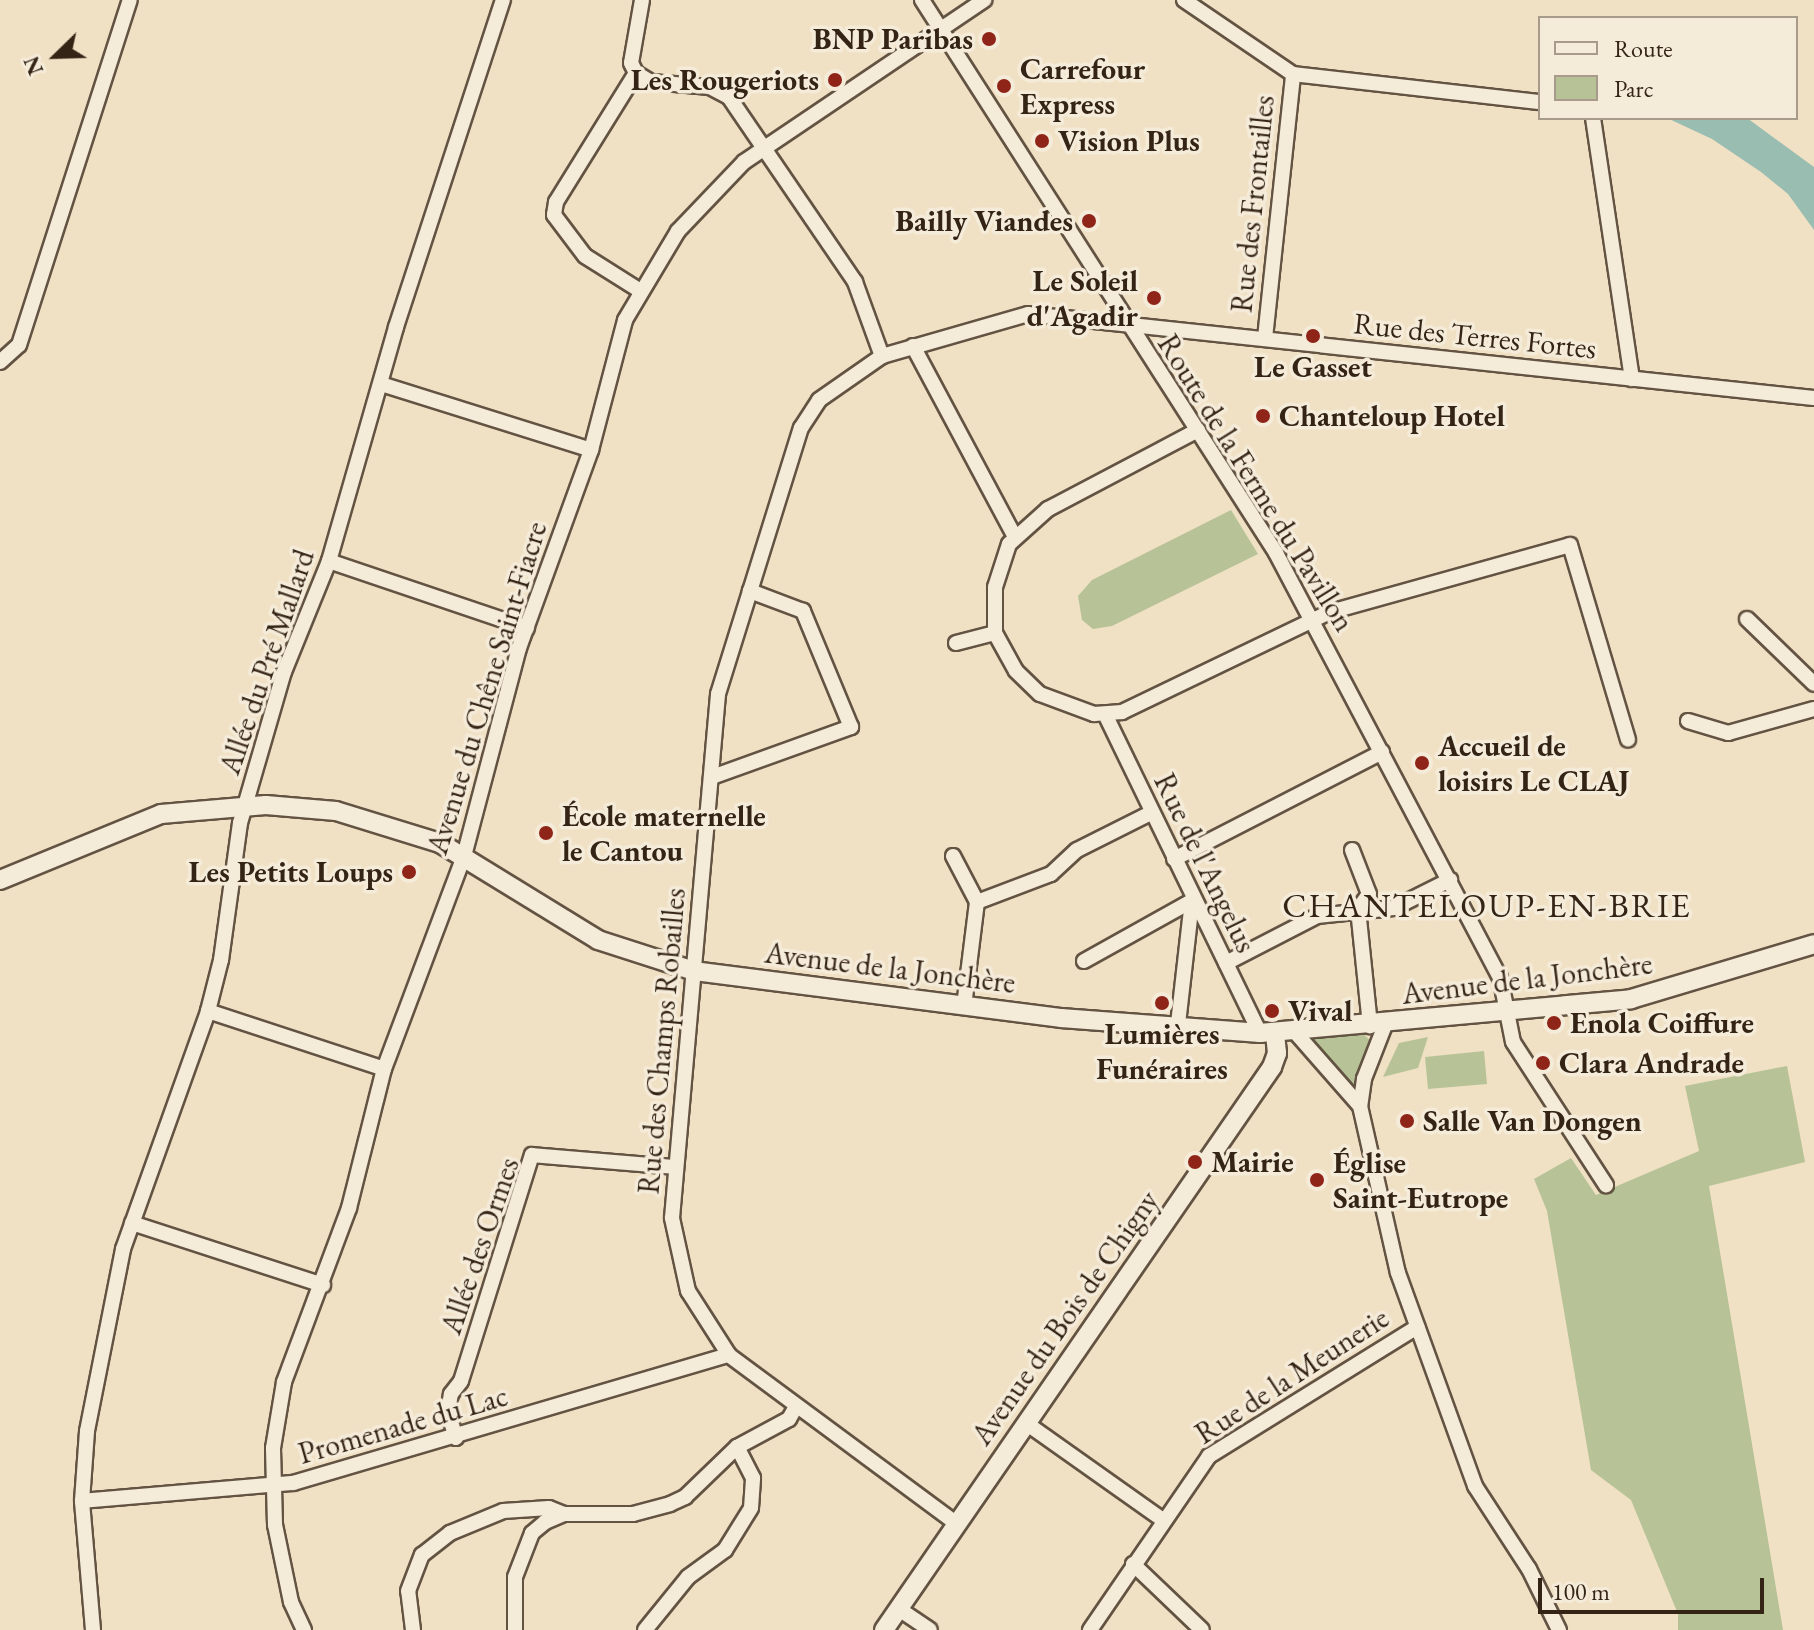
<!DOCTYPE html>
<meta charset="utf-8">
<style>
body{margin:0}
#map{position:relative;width:1814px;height:1630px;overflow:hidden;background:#f0e0c4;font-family:"EB Garamond",serif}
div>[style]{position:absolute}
.green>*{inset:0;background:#b7c396}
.water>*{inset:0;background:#9abdb1}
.roads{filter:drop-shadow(2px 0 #635342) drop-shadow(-2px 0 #635342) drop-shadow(0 2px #635342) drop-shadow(0 -2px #635342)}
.minor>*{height:14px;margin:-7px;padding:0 7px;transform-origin:7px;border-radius:7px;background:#f5ebd9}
.secondary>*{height:18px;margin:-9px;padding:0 9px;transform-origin:9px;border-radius:9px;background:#f5ebd9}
.dots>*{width:22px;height:22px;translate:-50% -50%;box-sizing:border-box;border:4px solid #f5ebd9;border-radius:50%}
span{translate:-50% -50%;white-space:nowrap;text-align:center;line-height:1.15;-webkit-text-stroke:7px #f5ebd9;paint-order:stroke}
.poi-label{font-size:30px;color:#342416;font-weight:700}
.right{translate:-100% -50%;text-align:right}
.left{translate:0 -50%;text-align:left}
.street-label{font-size:30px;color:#342416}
.quarter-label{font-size:34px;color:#342416;letter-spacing:2px}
.legend{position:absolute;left:1538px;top:16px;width:260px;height:104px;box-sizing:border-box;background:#f5ebd9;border:2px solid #a89b8b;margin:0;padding:10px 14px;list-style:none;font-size:24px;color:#342416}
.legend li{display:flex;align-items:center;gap:16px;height:40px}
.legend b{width:40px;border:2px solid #a89b8b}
.north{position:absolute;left:16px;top:16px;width:80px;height:80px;-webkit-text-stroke:6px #f5ebd9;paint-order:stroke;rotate:247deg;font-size:22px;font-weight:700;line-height:32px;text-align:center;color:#342416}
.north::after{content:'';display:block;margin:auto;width:28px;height:36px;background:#342416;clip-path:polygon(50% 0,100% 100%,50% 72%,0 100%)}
.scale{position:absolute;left:1538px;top:1578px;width:226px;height:36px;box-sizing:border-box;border:4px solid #342416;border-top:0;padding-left:10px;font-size:24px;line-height:28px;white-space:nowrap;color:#342416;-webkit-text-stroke:6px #f5ebd9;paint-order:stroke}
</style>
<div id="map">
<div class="green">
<div style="clip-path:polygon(1231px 510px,1258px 554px,1112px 626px,1093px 629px,1082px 620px,1078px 596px,1092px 580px)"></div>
<div style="clip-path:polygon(1358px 1029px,1371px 1041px,1355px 1084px,1350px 1085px,1307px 1036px)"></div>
<div style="clip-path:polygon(1428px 1037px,1418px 1068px,1383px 1077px,1399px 1043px)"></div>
<div style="clip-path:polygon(1484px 1051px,1487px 1084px,1428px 1089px,1425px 1057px)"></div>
<div style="clip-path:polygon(1787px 1066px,1805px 1162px,1709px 1186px,1783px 1630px,1678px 1630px,1678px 1614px,1631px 1500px,1591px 1470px,1547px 1211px,1534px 1179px,1571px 1158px,1596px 1195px,1699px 1151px,1685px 1086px)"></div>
</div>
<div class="water">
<div style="clip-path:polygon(1667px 118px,1747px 118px,1814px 167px,1814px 230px,1788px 194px,1761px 172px,1712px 139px)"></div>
</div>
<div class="roads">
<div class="minor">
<div style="left:642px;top:0;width:64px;rotate:99.9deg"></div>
<div style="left:631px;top:63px;width:11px;rotate:63deg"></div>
<div style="left:636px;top:73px;width:17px;rotate:31deg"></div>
<div style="left:651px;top:82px;width:59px;rotate:4.8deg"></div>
<div style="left:710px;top:87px;width:21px;rotate:28deg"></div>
<div style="left:729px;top:97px;width:224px;rotate:55.7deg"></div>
<div style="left:855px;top:282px;width:79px;rotate:70deg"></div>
<div style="left:922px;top:0;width:657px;rotate:57.37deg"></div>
<div style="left:1276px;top:553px;width:480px;rotate:62.2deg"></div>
<div style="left:1500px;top:977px;width:66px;rotate:78.7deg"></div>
<div style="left:1513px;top:1042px;width:171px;rotate:57deg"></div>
<div style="left:1184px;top:0;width:132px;rotate:34.2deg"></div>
<div style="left:1293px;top:74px;width:249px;rotate:6.5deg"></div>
<div style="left:636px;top:73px;width:152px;rotate:121.8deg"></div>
<div style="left:556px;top:202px;width:13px;rotate:99deg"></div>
<div style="left:554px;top:215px;width:51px;rotate:52.9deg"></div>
<div style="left:585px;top:256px;width:64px;rotate:32.2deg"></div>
<div style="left:1593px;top:118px;width:264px;rotate:81.5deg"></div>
<div style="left:1265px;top:338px;width:265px;rotate:-83.9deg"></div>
<div style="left:913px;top:346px;width:214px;rotate:61.9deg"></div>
<div style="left:0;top:362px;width:25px;rotate:-42deg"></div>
<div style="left:19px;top:345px;width:362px;rotate:-72.2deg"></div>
<div style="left:381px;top:384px;width:220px;rotate:17.4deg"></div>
<div style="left:1198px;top:430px;width:170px;rotate:152.2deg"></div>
<div style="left:1048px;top:509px;width:52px;rotate:138.1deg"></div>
<div style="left:1009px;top:544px;width:45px;rotate:108deg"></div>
<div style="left:995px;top:587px;width:46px;rotate:90deg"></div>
<div style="left:995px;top:633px;width:43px;rotate:61.1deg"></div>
<div style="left:1016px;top:671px;width:33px;rotate:44deg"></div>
<div style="left:1040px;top:694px;width:58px;rotate:20.3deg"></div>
<div style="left:1094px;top:714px;width:28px;rotate:-4deg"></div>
<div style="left:1122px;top:712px;width:231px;rotate:-25.7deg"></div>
<div style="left:1330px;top:612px;width:249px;rotate:-15.6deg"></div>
<div style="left:1570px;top:545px;width:203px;rotate:73.4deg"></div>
<div style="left:329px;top:561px;width:209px;rotate:18.7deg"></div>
<div style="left:1747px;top:619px;width:93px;rotate:44.1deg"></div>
<div style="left:956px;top:643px;width:40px;rotate:-14.4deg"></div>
<div style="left:1106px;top:716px;width:352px;rotate:64.1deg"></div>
<div style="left:1688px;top:721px;width:42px;rotate:16.7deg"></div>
<div style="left:1728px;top:733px;width:89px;rotate:-15.6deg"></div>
<div style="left:712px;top:777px;width:148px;rotate:-19.8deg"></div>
<div style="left:851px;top:727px;width:126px;rotate:-112.5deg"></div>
<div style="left:803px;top:611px;width:57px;rotate:-159.3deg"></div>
<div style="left:1352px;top:850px;width:47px;rotate:68.9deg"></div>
<div style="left:1369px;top:894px;width:19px;rotate:126deg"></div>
<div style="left:1358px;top:909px;width:118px;rotate:84.1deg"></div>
<div style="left:953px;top:856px;width:52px;rotate:62.4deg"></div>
<div style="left:977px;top:902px;width:105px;rotate:97.1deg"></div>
<div style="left:1174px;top:859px;width:234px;rotate:-27.2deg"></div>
<div style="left:977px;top:902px;width:79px;rotate:-20.7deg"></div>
<div style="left:1051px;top:874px;width:35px;rotate:-43deg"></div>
<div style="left:1077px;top:850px;width:83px;rotate:-26.6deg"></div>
<div style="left:1084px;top:961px;width:124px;rotate:-29.1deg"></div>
<div style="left:1226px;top:963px;width:102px;rotate:-27.3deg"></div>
<div style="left:1317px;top:916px;width:77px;rotate:-5.9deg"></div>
<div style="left:1394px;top:908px;width:63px;rotate:-26.6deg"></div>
<div style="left:208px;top:1011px;width:185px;rotate:18.2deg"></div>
<div style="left:1178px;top:1024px;width:124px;rotate:-83.5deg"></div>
<div style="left:1385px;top:1025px;width:58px;rotate:111.3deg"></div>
<div style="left:1364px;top:1079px;width:27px;rotate:98deg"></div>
<div style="left:1360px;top:1106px;width:171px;rotate:77.2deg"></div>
<div style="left:1398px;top:1273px;width:226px;rotate:70.1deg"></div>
<div style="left:1475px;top:1486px;width:99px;rotate:57deg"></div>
<div style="left:1529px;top:1569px;width:68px;rotate:63.8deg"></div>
<div style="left:1295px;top:1032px;width:98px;rotate:48.7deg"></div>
<div style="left:132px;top:1223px;width:201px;rotate:18deg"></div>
<div style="left:1026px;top:1423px;width:168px;rotate:35.3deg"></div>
<div style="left:456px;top:1438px;width:27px;rotate:-107deg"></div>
<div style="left:448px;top:1412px;width:18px;rotate:-81deg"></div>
<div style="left:451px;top:1394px;width:16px;rotate:-52deg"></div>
<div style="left:461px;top:1381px;width:237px;rotate:-72.6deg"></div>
<div style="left:532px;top:1155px;width:144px;rotate:4.8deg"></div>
<div style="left:82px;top:1501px;width:212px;rotate:-4.9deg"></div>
<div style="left:293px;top:1483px;width:454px;rotate:-16.4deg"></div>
<div style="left:957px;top:1524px;width:284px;rotate:-143.5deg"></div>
<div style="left:729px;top:1355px;width:76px;rotate:-122.6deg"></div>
<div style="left:688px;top:1291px;width:75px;rotate:-102.4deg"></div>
<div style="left:672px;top:1218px;width:526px;rotate:-84.98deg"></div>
<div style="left:718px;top:694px;width:279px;rotate:-72.7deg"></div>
<div style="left:801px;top:428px;width:33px;rotate:-57deg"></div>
<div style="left:819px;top:400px;width:77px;rotate:-34.9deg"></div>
<div style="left:882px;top:356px;width:152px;rotate:-16deg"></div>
<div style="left:1028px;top:314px;width:790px;rotate:6.1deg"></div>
<div style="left:1133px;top:1564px;width:95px;rotate:43.7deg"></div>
<div style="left:899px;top:1609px;width:37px;rotate:34deg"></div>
<div style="left:93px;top:1630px;width:129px;rotate:-94.9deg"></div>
<div style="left:82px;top:1501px;width:70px;rotate:-85.9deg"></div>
<div style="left:87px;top:1431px;width:186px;rotate:-78.8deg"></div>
<div style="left:123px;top:1249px;width:253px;rotate:-70.3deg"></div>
<div style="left:208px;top:1011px;width:53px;rotate:-75.7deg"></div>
<div style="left:221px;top:960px;width:138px;rotate:-82.1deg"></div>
<div style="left:240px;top:823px;width:157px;rotate:-73.8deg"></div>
<div style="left:284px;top:672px;width:120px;rotate:-67.9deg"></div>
<div style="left:329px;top:561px;width:243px;rotate:-74deg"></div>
<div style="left:396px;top:327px;width:344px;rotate:-71.9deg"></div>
<div style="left:304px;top:1630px;width:31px;rotate:-115deg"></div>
<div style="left:291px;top:1602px;width:79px;rotate:-101.7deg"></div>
<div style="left:275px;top:1525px;width:77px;rotate:-91.5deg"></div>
<div style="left:273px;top:1448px;width:67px;rotate:-80.5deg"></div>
<div style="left:284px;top:1382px;width:186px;rotate:-69.5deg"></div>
<div style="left:349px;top:1208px;width:143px;rotate:-75.9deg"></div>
<div style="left:384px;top:1069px;width:228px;rotate:-69.4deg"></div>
<div style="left:464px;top:856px;width:215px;rotate:-75.2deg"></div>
<div style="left:519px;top:648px;width:211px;rotate:-70deg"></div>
<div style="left:591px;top:450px;width:134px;rotate:-75.3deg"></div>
<div style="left:625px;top:320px;width:104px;rotate:-59.2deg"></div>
<div style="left:678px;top:231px;width:95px;rotate:-46.3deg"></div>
<div style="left:744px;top:162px;width:290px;rotate:-34deg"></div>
<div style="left:413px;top:1630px;width:39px;rotate:-97deg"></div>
<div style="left:408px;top:1591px;width:39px;rotate:-69deg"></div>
<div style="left:422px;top:1555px;width:36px;rotate:-38deg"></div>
<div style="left:450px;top:1533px;width:57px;rotate:-22.5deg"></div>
<div style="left:503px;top:1511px;width:46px;rotate:-3.7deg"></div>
<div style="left:549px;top:1508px;width:16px;rotate:22deg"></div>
<div style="left:515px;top:1630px;width:53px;rotate:-90deg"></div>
<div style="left:515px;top:1577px;width:47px;rotate:-68.9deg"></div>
<div style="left:532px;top:1533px;width:17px;rotate:-40deg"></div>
<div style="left:545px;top:1522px;width:21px;rotate:-23deg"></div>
<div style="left:564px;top:1514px;width:69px"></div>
<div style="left:633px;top:1514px;width:38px;rotate:-15deg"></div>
<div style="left:670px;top:1504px;width:17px;rotate:-25deg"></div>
<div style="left:685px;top:1497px;width:72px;rotate:-43.9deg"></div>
<div style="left:737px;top:1447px;width:59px;rotate:-28.3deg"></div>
<div style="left:789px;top:1419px;width:13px;rotate:-61deg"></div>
<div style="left:645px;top:1630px;width:68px;rotate:-50.9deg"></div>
<div style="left:688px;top:1577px;width:46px;rotate:-36.1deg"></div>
<div style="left:725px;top:1550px;width:49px;rotate:-58.2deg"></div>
<div style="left:751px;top:1508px;width:30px;rotate:-86deg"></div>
<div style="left:753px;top:1478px;width:35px;rotate:-117deg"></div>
<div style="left:1090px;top:1630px;width:211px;rotate:-55.6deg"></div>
<div style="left:1209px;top:1456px;width:245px;rotate:-31.8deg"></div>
</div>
<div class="secondary">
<div style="left:0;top:880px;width:174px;rotate:-22.3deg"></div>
<div style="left:161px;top:814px;width:105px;rotate:-4.9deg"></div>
<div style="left:266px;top:805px;width:70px;rotate:4.9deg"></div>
<div style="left:336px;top:811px;width:109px;rotate:17.1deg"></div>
<div style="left:440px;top:843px;width:185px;rotate:31.5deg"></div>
<div style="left:598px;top:940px;width:101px;rotate:17.9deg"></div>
<div style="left:694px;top:971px;width:370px;rotate:7.3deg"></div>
<div style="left:1061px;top:1018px;width:200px;rotate:4.3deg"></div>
<div style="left:1260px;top:1033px;width:373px;rotate:-5.2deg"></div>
<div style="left:1631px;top:999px;width:191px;rotate:-16.7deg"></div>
<div style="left:884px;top:1630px;width:684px;rotate:-55.43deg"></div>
<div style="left:1272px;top:1067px;width:15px;rotate:-70deg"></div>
<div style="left:1277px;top:1053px;width:20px;rotate:-96deg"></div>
</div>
</div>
<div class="dots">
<div style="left:989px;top:39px;background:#8f2418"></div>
<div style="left:835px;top:80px;background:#8f2418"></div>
<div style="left:1004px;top:86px;background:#8f2418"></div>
<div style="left:1042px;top:141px;background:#8f2418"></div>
<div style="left:1089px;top:221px;background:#8f2418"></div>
<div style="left:1154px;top:298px;background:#8f2418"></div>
<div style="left:1313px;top:336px;background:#8f2418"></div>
<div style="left:1263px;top:416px;background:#8f2418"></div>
<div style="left:1422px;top:763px;background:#8f2418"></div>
<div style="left:546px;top:833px;background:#8f2418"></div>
<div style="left:409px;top:872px;background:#8f2418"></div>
<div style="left:1162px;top:1003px;background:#8f2418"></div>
<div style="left:1272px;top:1011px;background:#8f2418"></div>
<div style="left:1554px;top:1023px;background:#8f2418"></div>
<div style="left:1543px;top:1063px;background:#8f2418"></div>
<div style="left:1407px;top:1121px;background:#8f2418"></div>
<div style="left:1195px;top:1162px;background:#8f2418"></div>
<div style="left:1317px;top:1180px;background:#8f2418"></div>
</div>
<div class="poi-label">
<span class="right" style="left:973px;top:39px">BNP Paribas</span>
<span class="left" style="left:1020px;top:86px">Carrefour<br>Express</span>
<span class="right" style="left:819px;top:80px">Les Rougeriots</span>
<span class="left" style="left:1058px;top:141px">Vision Plus</span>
<span class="right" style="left:1073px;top:221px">Bailly Viandes</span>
<span class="right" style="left:1138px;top:298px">Le Soleil<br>d'Agadir</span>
<span style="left:1313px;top:367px">Le Gasset</span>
<span class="left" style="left:1279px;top:416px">Chanteloup Hotel</span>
<span class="left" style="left:1438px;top:763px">Accueil de<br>loisirs Le CLAJ</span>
<span class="left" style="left:562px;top:833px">École maternelle<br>le Cantou</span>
<span class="right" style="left:393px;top:872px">Les Petits Loups</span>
<span class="left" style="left:1288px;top:1011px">Vival</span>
<span class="left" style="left:1570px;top:1023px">Enola Coiffure</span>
<span style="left:1162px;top:1051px">Lumières<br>Funéraires</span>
<span class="left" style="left:1559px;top:1063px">Clara Andrade</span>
<span class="left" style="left:1423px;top:1121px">Salle Van Dongen</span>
<span class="left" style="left:1211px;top:1162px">Mairie</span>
<span class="left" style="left:1333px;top:1180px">Église<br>Saint-Eutrope</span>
</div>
<div class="street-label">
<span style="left:1253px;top:204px;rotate:-84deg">Rue des Frontailles</span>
<span style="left:1475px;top:336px;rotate:6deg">Rue des Terres Fortes</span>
<span style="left:1256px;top:483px;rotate:58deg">Route de la Ferme du Pavillon</span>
<span style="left:267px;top:662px;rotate:-71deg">Allée du Pré Mallard</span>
<span style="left:487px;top:688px;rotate:-73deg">Avenue du Chêne Saint-Fiacre</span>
<span style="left:1205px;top:863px;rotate:64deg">Rue de l'Angelus</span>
<span style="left:890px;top:968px;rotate:7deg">Avenue de la Jonchère</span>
<span style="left:1527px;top:979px;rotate:-7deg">Avenue de la Jonchère</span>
<span style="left:662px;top:1041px;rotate:-85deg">Rue des Champs Robailles</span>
<span style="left:480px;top:1246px;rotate:-71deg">Allée des Ormes</span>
<span style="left:1065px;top:1318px;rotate:-55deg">Avenue du Bois de Chigny</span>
<span style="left:1292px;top:1376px;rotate:-33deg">Rue de la Meunerie</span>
<span style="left:403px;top:1425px;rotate:-16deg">Promenade du Lac</span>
</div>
<div class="quarter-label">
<span style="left:1487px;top:906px">CHANTELOUP-EN-BRIE</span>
</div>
<ul class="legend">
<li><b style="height:10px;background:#f5ebd9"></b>Route</li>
<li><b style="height:22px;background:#b7c396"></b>Parc</li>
</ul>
<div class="north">N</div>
<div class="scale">100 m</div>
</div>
